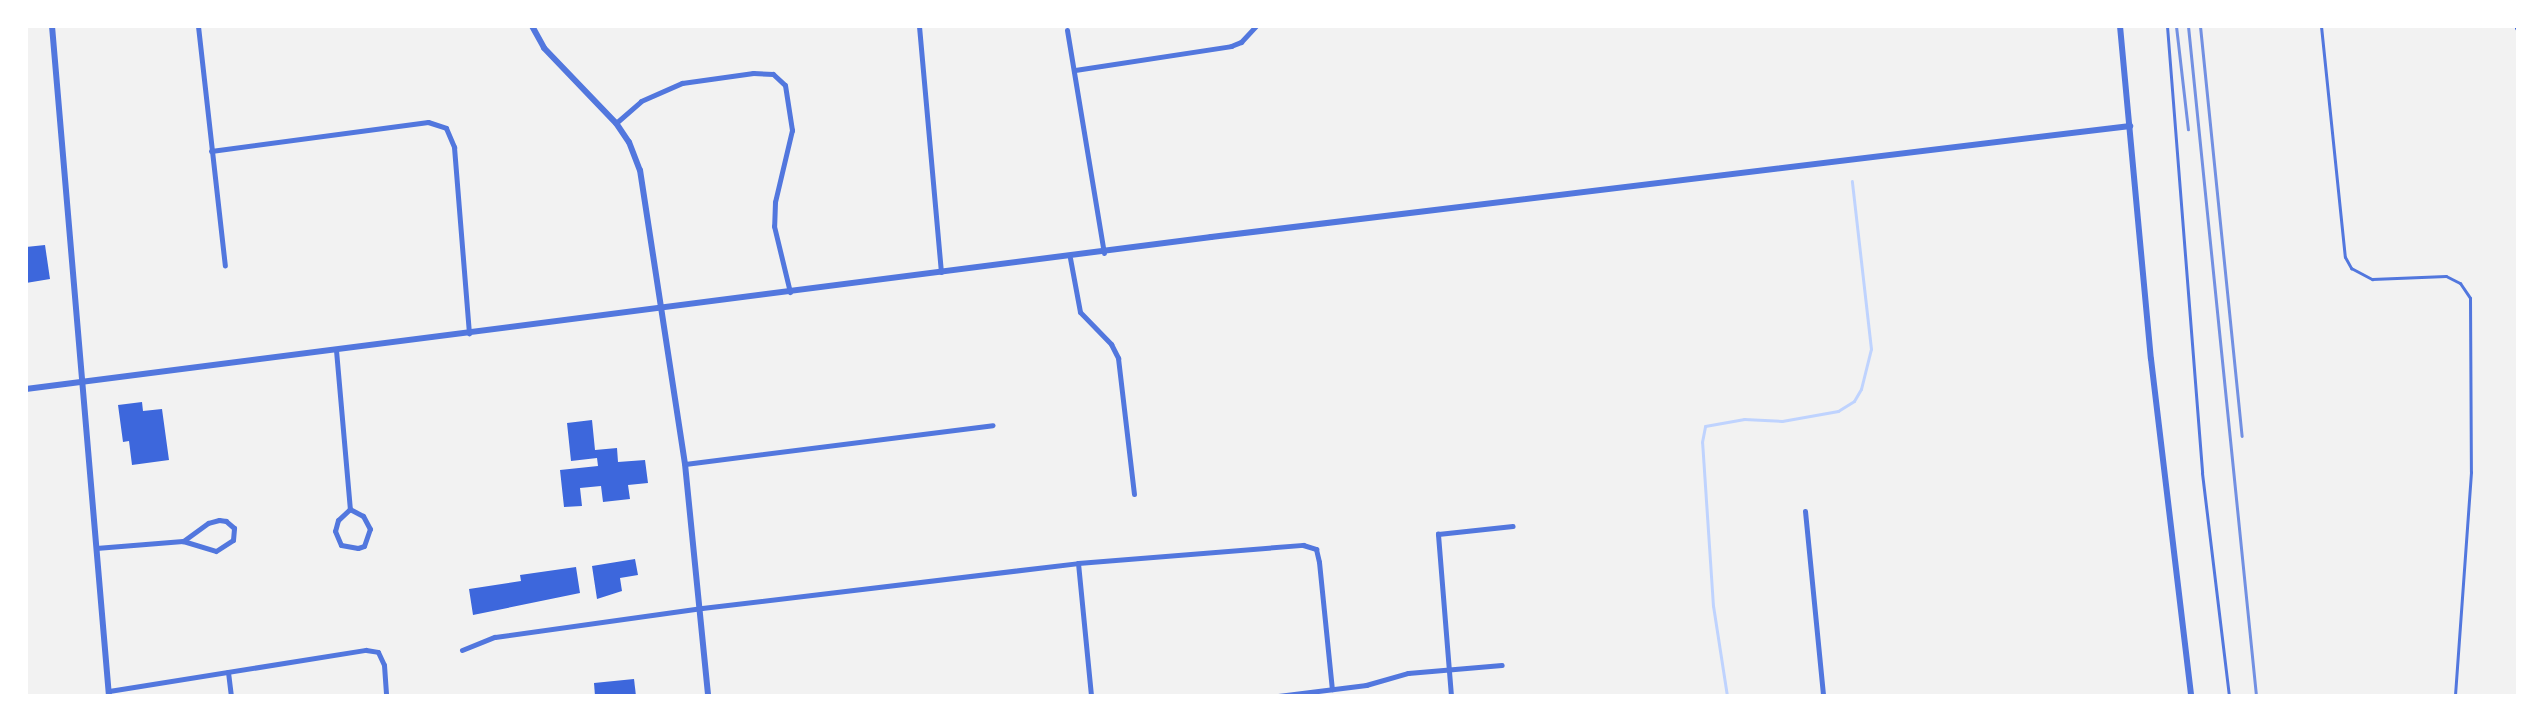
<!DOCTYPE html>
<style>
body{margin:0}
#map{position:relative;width:2544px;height:722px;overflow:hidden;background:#f2f2f2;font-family:Lora,serif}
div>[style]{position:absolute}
.stream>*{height:3px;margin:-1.5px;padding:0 1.5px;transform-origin:1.5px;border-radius:1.5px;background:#bfd3fe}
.building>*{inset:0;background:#3d67dc}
.service>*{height:3px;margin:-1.5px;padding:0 1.5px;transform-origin:1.5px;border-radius:1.5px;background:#5277de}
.minor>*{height:5px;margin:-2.5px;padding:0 2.5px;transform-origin:2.5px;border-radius:2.5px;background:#5277de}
.tertiary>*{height:6px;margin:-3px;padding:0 3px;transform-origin:3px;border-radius:3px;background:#5277de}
.secondary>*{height:7px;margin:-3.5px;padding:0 3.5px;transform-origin:3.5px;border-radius:3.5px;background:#1d4ed8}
.rail>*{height:3px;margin:-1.5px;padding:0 1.5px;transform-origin:1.5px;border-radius:1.5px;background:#7290e2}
span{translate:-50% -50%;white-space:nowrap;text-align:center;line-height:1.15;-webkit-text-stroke:8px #fff;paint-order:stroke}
.frame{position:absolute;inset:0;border:28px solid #fff;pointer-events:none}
</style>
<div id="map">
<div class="stream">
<div style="left:1727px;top:696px;width:91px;rotate:-98.8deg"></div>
<div style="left:1713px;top:606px;width:164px;rotate:-93.8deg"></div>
<div style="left:1702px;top:442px;width:16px;rotate:-79deg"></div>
<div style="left:1705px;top:426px;width:40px;rotate:-10deg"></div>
<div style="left:1744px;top:419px;width:38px;rotate:3deg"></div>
<div style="left:1782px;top:421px;width:57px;rotate:-10.1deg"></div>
<div style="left:1838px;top:411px;width:19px;rotate:-32deg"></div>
<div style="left:1854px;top:401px;width:14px;rotate:-60deg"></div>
<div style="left:1861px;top:389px;width:41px;rotate:-76deg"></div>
<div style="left:1871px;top:349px;width:169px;rotate:-96.5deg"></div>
</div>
<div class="building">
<div style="clip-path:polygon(45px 245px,50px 279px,26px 283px,26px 247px)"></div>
<div style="clip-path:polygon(142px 402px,143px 411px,162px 409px,169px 460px,132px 465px,129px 441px,123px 442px,118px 405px)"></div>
<div style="clip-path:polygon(592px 420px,595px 450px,617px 448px,618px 462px,645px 460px,648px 483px,628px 485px,630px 499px,603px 502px,601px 486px,580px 488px,582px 506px,564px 507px,560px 470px,598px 466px,597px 458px,571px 461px,567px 423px)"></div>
<div style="clip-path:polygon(635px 559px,638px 575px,620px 578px,622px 591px,597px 599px,592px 566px)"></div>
<div style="clip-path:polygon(576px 567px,580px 593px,473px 615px,469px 589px,521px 581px,520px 575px)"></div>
<div style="clip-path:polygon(634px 679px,636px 696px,595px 696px,594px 683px)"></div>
</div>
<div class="service">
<div style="left:2167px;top:26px;width:448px;rotate:85.5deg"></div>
<div style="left:2202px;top:473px;width:225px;rotate:83.1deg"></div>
<div style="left:2321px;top:26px;width:232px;rotate:84.1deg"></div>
<div style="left:2345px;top:257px;width:13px;rotate:61deg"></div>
<div style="left:2351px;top:268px;width:24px;rotate:28deg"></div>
<div style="left:2372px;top:279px;width:74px;rotate:-2.3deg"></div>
<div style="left:2446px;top:276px;width:16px;rotate:27deg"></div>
<div style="left:2460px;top:283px;width:18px;rotate:56deg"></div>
<div style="left:2470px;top:298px;width:174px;rotate:89.7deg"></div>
<div style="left:2471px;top:472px;width:225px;rotate:94.1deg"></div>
</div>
<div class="minor">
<div style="left:198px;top:26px;width:241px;rotate:83.6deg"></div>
<div style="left:919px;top:26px;width:247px;rotate:84.9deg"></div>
<div style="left:1067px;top:30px;width:226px;rotate:80.6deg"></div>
<div style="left:1075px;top:70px;width:158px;rotate:-8.7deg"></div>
<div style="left:1231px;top:46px;width:11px;rotate:-22deg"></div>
<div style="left:1241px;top:42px;width:22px;rotate:-47deg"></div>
<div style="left:616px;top:123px;width:33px;rotate:-41deg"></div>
<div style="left:641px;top:101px;width:45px;rotate:-23.7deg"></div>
<div style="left:682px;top:83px;width:72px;rotate:-8deg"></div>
<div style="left:753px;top:73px;width:20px;rotate:3deg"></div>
<div style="left:773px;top:74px;width:16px;rotate:43deg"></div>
<div style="left:785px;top:85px;width:46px;rotate:81.2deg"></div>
<div style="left:792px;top:130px;width:74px;rotate:103.3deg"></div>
<div style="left:775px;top:202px;width:24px;rotate:92deg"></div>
<div style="left:774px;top:226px;width:68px;rotate:76.4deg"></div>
<div style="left:211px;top:151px;width:219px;rotate:-7.6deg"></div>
<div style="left:428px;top:122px;width:19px;rotate:18deg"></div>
<div style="left:446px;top:128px;width:21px;rotate:67deg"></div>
<div style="left:454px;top:147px;width:187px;rotate:85.4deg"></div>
<div style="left:1070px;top:258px;width:55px;rotate:79.5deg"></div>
<div style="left:1080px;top:312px;width:45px;rotate:45.9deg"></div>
<div style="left:1111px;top:344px;width:16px;rotate:63deg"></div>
<div style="left:1118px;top:358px;width:137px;rotate:83.3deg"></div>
<div style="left:336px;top:350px;width:160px;rotate:85deg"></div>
<div style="left:350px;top:509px;width:16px;rotate:137deg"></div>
<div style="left:338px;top:520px;width:11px;rotate:105deg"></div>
<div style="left:335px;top:531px;width:15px;rotate:67deg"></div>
<div style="left:341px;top:545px;width:17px;rotate:10deg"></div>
<div style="left:358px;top:548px;width:6px;rotate:-18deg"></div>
<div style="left:364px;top:546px;width:18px;rotate:-71deg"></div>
<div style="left:370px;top:529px;width:15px;rotate:-118deg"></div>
<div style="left:363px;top:516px;width:15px;rotate:-152deg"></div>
<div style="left:685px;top:464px;width:310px;rotate:-7.2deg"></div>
<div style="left:1805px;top:511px;width:186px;rotate:84.4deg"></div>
<div style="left:96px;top:548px;width:87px;rotate:-4.6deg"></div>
<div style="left:183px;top:541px;width:34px;rotate:17deg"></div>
<div style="left:216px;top:551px;width:20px;rotate:-33deg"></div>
<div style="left:233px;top:540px;width:12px;rotate:-85deg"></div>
<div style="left:234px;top:528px;width:11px;rotate:-139deg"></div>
<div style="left:226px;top:521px;width:7px;rotate:-172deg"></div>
<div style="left:219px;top:520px;width:11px;rotate:165deg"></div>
<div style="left:208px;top:523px;width:31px;rotate:144deg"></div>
<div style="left:1078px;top:563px;width:134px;rotate:84.4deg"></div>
<div style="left:462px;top:650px;width:35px;rotate:-22deg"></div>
<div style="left:495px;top:637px;width:209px;rotate:-8deg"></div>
<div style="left:702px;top:608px;width:379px;rotate:-6.8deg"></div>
<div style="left:1078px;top:563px;width:226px;rotate:-4.6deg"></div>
<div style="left:1303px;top:545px;width:14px;rotate:17deg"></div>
<div style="left:1316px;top:549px;width:13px;rotate:77deg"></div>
<div style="left:1319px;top:562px;width:128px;rotate:84.2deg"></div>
<div style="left:228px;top:672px;width:24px;rotate:83deg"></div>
<div style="left:109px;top:691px;width:260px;rotate:-9.1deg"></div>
<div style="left:366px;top:650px;width:12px;rotate:9deg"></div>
<div style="left:378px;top:652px;width:14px;rotate:65deg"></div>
<div style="left:384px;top:665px;width:31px;rotate:86deg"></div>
<div style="left:1278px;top:696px;width:89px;rotate:-7.1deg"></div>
<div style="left:1366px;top:685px;width:44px;rotate:-15.9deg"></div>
<div style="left:1408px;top:673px;width:94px;rotate:-4.9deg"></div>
<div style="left:1451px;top:696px;width:163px;rotate:-94.6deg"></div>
<div style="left:1438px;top:534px;width:75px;rotate:-6.1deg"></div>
</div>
<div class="tertiary">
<div style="left:52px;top:26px;width:672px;rotate:85.14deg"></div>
<div style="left:532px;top:26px;width:25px;rotate:61deg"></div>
<div style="left:544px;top:48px;width:104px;rotate:46.2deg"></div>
<div style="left:616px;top:123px;width:23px;rotate:56deg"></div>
<div style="left:629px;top:142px;width:30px;rotate:69deg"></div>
<div style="left:640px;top:170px;width:297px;rotate:81.3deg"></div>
<div style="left:685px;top:464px;width:233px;rotate:84.3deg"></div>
<div style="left:2120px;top:26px;width:334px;rotate:84.7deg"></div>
<div style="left:2151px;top:359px;width:339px;rotate:83.2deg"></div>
<div style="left:26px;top:389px;width:1195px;rotate:-7.31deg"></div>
<div style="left:1211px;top:237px;width:926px;rotate:-6.89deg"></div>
</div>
<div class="secondary">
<div style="left:2518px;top:26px;width:1px;rotate:90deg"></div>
</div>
<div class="rail">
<div style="left:2176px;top:26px;width:104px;rotate:83.4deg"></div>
<div style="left:2188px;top:26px;width:673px;rotate:84.2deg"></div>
<div style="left:2200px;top:26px;width:412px;rotate:84.2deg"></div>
</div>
<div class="frame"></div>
</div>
